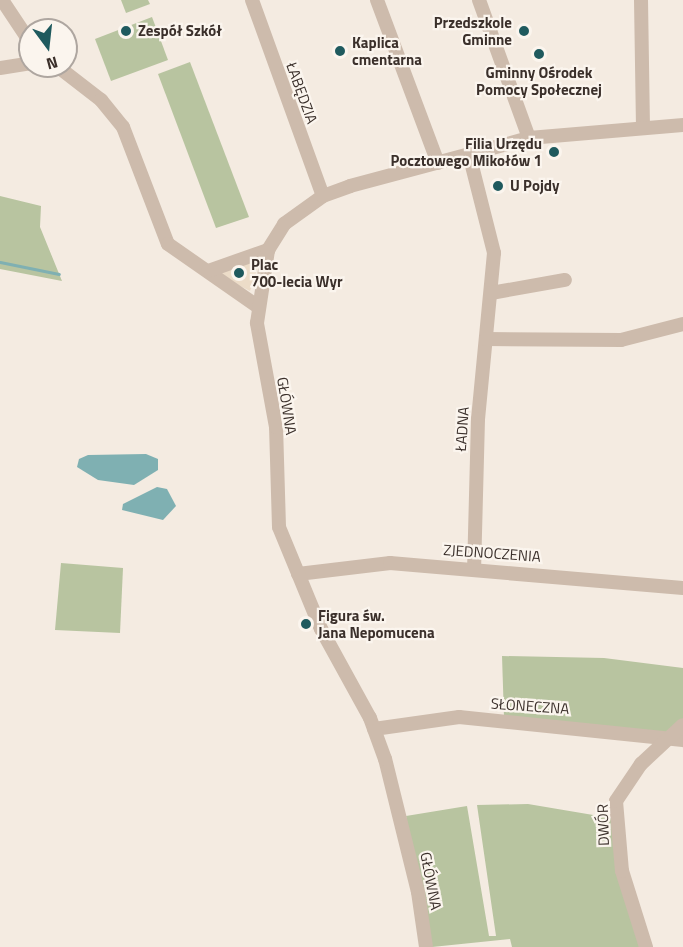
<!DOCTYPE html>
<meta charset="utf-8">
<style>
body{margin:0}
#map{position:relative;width:683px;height:947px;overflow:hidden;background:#f4ebe1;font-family:"Titillium Web",sans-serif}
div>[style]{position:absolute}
.green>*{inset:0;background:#b8c4a0}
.plaza>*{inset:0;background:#ecdcc8}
.water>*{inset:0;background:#7fb0b2}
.stream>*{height:3px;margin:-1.5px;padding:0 1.5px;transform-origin:1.5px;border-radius:1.5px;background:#7fb0b2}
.minor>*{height:14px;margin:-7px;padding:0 7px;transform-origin:7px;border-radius:7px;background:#cdbbac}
.dots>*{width:16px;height:16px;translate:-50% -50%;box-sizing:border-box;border:3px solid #fbf5ee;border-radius:50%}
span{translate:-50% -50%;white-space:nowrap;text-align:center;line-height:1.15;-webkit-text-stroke:4.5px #fbf5ee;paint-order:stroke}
.poi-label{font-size:15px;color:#3b302b;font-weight:700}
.right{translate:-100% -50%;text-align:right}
.left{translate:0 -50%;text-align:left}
.street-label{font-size:15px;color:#3b302b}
.north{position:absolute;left:18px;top:18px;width:60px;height:60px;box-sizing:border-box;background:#fbf5ee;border:2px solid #aea6a0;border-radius:50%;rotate:165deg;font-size:16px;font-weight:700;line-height:24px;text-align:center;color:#3b302b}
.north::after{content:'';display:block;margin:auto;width:21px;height:27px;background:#1f5a5e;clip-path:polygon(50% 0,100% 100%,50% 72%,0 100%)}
</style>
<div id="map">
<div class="green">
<div style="clip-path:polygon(121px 0,148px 0,150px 4px,126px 13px)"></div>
<div style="clip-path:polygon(152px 17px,168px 60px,111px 81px,95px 39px)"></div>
<div style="clip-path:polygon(190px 62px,249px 217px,216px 228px,158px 74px)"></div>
<div style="clip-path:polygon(0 196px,41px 206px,40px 227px,62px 281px,0 269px)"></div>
<div style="clip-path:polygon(61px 563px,123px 568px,120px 633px,55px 630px)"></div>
<div style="clip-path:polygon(502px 656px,604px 658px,683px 668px,683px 720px,666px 733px,504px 717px)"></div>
<div style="clip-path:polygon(528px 804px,611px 818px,642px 947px,512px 947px,510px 939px,432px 947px,406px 816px,467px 806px,489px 936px,496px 936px,477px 805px)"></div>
</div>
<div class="plaza">
<div style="clip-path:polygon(261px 257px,250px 291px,222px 277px,221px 269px)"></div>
</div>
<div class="water">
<div style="clip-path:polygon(146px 454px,158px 459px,158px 470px,134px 485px,98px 480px,77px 467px,79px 459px,88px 455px)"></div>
<div style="clip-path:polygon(157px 487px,167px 489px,176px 506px,163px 520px,122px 510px,123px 504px)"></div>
</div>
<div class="stream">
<div style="left:0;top:262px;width:60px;rotate:11.5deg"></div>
</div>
<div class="minor">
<div style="left:2px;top:0;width:50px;rotate:56.3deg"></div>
<div style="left:252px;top:0;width:208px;rotate:70.1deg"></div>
<div style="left:377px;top:0;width:174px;rotate:69.5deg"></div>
<div style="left:479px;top:0;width:147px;rotate:70.1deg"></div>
<div style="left:641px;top:0;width:127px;rotate:89.1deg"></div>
<div style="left:57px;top:66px;width:56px;rotate:37.7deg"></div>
<div style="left:101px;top:100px;width:35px;rotate:51deg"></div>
<div style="left:123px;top:127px;width:125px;rotate:69deg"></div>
<div style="left:168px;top:244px;width:108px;rotate:34.9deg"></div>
<div style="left:0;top:68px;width:30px;rotate:-9deg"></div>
<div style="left:469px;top:154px;width:102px;rotate:75.8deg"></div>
<div style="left:494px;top:253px;width:167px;rotate:95.5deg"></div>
<div style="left:478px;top:419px;width:150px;rotate:91.5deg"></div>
<div style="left:208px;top:271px;width:64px;rotate:-19.3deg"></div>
<div style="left:491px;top:293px;width:75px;rotate:-10deg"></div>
<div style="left:486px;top:339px;width:135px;rotate:0.4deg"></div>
<div style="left:621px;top:340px;width:64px;rotate:-14.5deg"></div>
<div style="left:298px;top:574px;width:93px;rotate:-6.8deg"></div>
<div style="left:390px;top:563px;width:294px;rotate:4.9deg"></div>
<div style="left:374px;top:729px;width:86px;rotate:-8deg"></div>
<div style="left:459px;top:717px;width:225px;rotate:5.9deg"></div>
<div style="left:426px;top:947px;width:56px;rotate:-98.3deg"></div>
<div style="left:418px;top:892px;width:137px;rotate:-103.9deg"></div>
<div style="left:385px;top:759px;width:44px;rotate:-110.1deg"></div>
<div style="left:370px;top:718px;width:102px;rotate:-118.8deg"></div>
<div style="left:321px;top:629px;width:110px;rotate:-112.4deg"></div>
<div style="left:279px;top:527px;width:100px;rotate:-91.7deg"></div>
<div style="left:276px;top:427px;width:106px;rotate:-100.4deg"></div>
<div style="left:257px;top:323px;width:74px;rotate:-81.4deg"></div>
<div style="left:268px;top:250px;width:31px;rotate:-58deg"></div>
<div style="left:284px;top:224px;width:48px;rotate:-35.7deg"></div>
<div style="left:323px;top:196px;width:29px;rotate:-20deg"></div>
<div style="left:350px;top:186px;width:185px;rotate:-15deg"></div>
<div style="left:529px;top:138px;width:155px;rotate:-4.8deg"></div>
<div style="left:646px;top:947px;width:80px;rotate:-107.5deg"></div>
<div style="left:622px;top:871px;width:70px;rotate:-94.9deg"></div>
<div style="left:616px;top:801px;width:45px;rotate:-56deg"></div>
<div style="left:641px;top:764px;width:57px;rotate:-42.9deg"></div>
</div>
<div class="dots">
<div style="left:126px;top:31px;background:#1f5a5e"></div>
<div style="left:524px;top:31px;background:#1f5a5e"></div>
<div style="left:340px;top:51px;background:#1f5a5e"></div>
<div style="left:539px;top:54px;background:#1f5a5e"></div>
<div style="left:554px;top:152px;background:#1f5a5e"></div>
<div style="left:498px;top:186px;background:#1f5a5e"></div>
<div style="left:239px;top:273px;background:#1f5a5e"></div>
<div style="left:306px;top:624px;background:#1f5a5e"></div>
</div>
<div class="poi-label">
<span class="right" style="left:512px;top:31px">Przedszkole<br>Gminne</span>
<span class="left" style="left:138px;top:31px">Zespół Szkół</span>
<span class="left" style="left:352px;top:51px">Kaplica<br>cmentarna</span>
<span style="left:539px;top:81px">Gminny Ośrodek<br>Pomocy Społecznej</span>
<span class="right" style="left:542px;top:152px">Filia Urzędu<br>Pocztowego Mikołów 1</span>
<span class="left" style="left:510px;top:186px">U Pojdy</span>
<span class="left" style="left:251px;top:273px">Plac<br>700-lecia Wyr</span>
<span class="left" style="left:318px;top:624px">Figura św.<br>Jana Nepomucena</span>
</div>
<div class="street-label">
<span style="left:302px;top:93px;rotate:70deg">ŁABĘDZIA</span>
<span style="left:287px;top:406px;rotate:81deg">GŁÓWNA</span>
<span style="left:462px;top:429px;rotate:-86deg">ŁADNA</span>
<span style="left:492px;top:553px;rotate:4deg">ZJEDNOCZENIA</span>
<span style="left:530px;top:706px;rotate:4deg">SŁONECZNA</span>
<span style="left:603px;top:825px;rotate:-92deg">DWÓR</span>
<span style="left:431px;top:881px;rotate:79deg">GŁÓWNA</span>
</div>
<div class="north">N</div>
</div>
